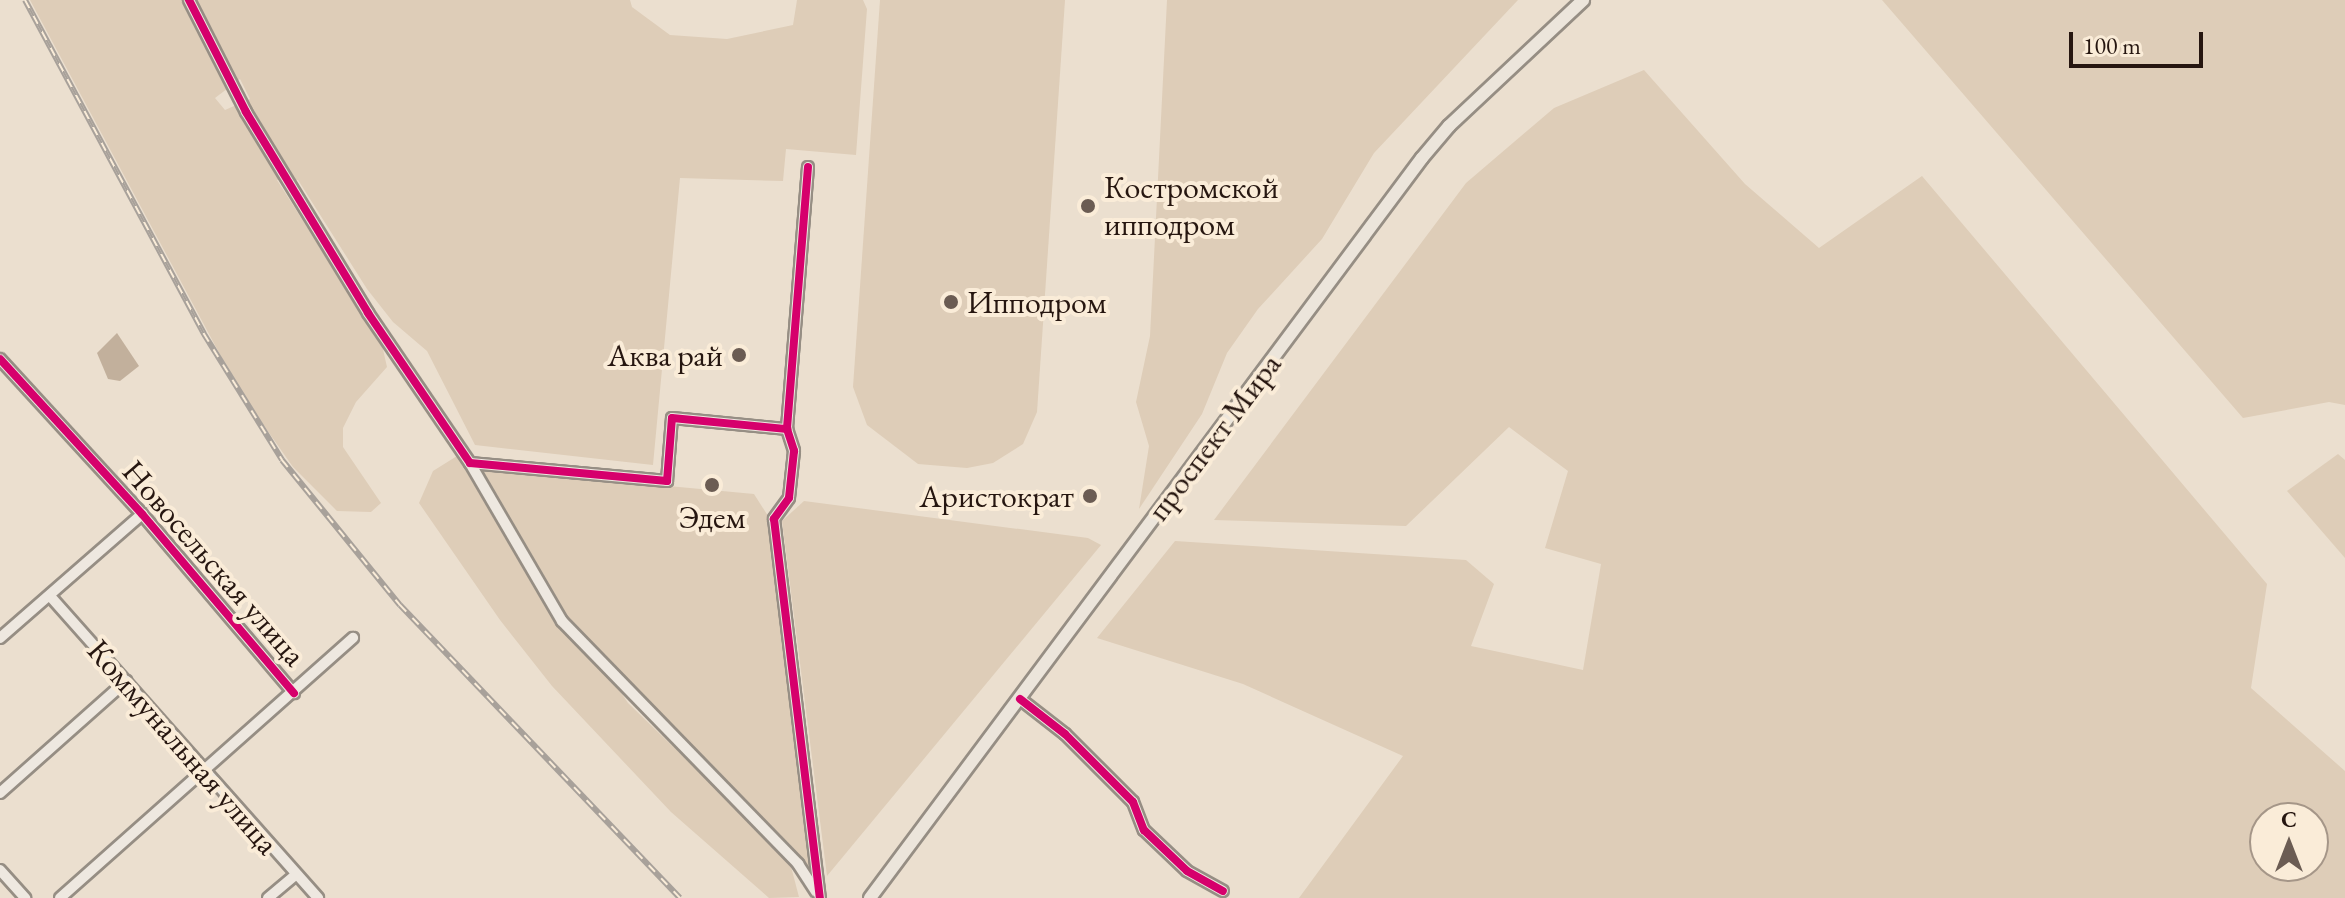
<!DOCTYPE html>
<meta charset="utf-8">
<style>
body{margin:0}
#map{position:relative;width:2345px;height:898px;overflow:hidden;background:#ebdfcf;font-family:"EB Garamond",serif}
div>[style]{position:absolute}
.green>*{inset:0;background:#decdb8}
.water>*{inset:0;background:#c2b09c}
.roads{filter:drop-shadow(2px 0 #968e84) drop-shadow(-2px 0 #968e84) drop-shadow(0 2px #968e84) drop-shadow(0 -2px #968e84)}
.minor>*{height:10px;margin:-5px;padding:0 5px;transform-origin:5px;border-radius:5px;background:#eee8e0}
.major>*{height:12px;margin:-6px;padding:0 6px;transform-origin:6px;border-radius:6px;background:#ece5db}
.rail>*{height:6px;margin-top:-3px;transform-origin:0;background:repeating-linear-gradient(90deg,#faecd8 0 9px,#a8a19a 0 18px);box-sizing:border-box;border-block:2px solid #a8a19a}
.cycleway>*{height:8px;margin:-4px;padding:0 4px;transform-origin:4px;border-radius:4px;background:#d6006c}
.dots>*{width:22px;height:22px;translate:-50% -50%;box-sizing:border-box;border:4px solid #faecd8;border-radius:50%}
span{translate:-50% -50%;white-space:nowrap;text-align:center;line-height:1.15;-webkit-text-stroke:8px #faecd8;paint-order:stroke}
.poi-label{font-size:32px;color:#261610}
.left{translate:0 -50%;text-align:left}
.right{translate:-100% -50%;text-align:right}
.street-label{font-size:32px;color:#261610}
.north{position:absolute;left:2249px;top:802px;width:80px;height:80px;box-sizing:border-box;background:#faecd8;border:2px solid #a59688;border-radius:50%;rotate:0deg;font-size:22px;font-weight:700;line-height:32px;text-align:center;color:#261610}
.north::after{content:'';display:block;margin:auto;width:28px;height:36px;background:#6b5c53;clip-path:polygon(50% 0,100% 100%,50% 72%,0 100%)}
.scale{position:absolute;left:2069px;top:32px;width:134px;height:36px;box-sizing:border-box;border:4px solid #261610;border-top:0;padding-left:10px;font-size:24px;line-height:28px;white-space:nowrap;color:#261610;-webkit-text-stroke:6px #faecd8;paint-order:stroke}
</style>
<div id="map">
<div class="green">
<div style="clip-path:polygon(evenodd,30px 0,630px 0,632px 7px,670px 35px,727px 39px,793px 25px,797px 0,863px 0,867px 9px,856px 155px,786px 149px,783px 181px,680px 178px,653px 465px,475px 445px,427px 351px,393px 322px,367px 289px,298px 180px,277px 180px,382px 345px,387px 367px,356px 402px,343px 428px,343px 447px,381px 503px,371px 512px,337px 511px,293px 467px,239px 390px,30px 0,240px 79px,250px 99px,225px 110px,215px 98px,240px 79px)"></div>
<div style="clip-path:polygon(880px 0,1065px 0,1037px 412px,1023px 444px,993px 463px,967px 468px,918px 464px,867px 425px,853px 387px)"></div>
<div style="clip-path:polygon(1167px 0,1518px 0,1374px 153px,1322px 239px,1258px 309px,1227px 353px,1202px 414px,1139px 509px,1149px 446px,1136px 402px,1150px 336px)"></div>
<div style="clip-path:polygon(1882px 0,2345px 0,2345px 405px,2329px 402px,2243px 418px)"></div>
<div style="clip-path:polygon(evenodd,1644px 70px,1745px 184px,1819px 248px,1922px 176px,2267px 584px,2251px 688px,2345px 771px,2345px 898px,1299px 898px,1403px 756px,1243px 684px,1097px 638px,1175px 541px,1466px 560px,1494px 584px,1471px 646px,1583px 670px,1601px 564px,1545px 548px,1568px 471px,1509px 427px,1406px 526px,1214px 520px,1466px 183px,1554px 108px,1644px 70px,2265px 818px,2313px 818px,2313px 866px,2265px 866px,2265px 818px)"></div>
<div style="clip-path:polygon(2338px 454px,2345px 460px,2345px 558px,2287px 491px)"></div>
<div style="clip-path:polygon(457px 456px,559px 627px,610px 676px,628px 703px,789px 859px,799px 897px,769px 898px,671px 812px,552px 686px,500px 620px,419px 503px,433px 471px)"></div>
<div style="clip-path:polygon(475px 468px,754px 494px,770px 519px,813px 875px,564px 618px)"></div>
<div style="clip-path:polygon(804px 501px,1088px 538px,1101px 545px,827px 876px,782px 521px)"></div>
</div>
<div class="water">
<div style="clip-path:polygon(117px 333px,139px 366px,120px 381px,108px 379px,97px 353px)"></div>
</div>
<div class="roads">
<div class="minor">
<div style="left:189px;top:0;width:126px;rotate:63deg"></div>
<div style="left:246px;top:112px;width:235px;rotate:58.7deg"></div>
<div style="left:368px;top:313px;width:181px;rotate:55.8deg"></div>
<div style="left:470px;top:463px;width:198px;rotate:5.2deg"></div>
<div style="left:667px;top:481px;width:63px;rotate:-85.5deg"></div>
<div style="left:672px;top:418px;width:116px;rotate:5.5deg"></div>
<div style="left:808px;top:167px;width:263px;rotate:94.6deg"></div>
<div style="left:787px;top:429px;width:23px;rotate:72deg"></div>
<div style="left:794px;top:451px;width:47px;rotate:96.1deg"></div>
<div style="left:789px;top:498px;width:26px;rotate:126deg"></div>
<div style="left:774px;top:519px;width:382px;rotate:83.1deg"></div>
<div style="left:0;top:359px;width:210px;rotate:47.5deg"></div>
<div style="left:142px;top:514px;width:235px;rotate:49.7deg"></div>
<div style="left:470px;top:463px;width:183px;rotate:59.8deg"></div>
<div style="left:562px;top:621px;width:339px;rotate:45.8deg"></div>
<div style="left:798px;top:864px;width:33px;rotate:57deg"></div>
<div style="left:50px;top:596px;width:404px;rotate:48.4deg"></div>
<div style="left:0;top:638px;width:189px;rotate:-41.1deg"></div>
<div style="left:1020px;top:699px;width:57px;rotate:37.9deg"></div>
<div style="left:1065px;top:734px;width:96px;rotate:45deg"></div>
<div style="left:1133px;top:802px;width:30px;rotate:69deg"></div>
<div style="left:1144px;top:830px;width:59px;rotate:43.6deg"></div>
<div style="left:1187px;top:871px;width:41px;rotate:29.1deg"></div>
<div style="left:0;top:793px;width:169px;rotate:-41.6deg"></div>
<div style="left:0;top:870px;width:38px;rotate:48deg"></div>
<div style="left:60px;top:898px;width:392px;rotate:-41.6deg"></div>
<div style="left:268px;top:898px;width:35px;rotate:-40deg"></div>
</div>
<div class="major">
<div style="left:870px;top:898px;width:923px;rotate:-53.28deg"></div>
<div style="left:1422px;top:158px;width:42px;rotate:-49.8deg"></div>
<div style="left:1449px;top:126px;width:184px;rotate:-43.2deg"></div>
</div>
</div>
<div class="rail">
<div style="left:25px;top:0;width:379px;rotate:61.8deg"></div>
<div style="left:204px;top:334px;width:148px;rotate:58.2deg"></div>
<div style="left:282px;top:460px;width:187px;rotate:50.9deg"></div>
<div style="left:400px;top:605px;width:405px;rotate:46.3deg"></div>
</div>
<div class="cycleway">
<div style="left:189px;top:0;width:126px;rotate:63deg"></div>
<div style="left:246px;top:112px;width:235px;rotate:58.7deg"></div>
<div style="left:368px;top:313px;width:181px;rotate:55.8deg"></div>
<div style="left:470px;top:463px;width:198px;rotate:5.2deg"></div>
<div style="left:667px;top:481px;width:63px;rotate:-85.5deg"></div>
<div style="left:672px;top:418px;width:116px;rotate:5.5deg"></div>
<div style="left:808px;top:167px;width:263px;rotate:94.6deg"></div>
<div style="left:787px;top:429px;width:23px;rotate:72deg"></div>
<div style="left:794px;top:451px;width:47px;rotate:96.1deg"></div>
<div style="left:789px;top:498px;width:26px;rotate:126deg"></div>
<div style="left:774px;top:519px;width:382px;rotate:83.1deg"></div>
<div style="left:0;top:359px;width:210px;rotate:47.5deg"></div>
<div style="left:142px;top:514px;width:235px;rotate:49.7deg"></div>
<div style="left:1020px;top:699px;width:57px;rotate:37.9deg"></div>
<div style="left:1065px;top:734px;width:96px;rotate:45deg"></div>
<div style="left:1133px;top:802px;width:30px;rotate:69deg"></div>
<div style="left:1144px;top:830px;width:59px;rotate:43.6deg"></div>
<div style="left:1187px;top:871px;width:41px;rotate:29.1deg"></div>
</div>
<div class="dots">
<div style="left:1088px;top:206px;background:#6b5c53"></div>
<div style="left:951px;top:302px;background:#6b5c53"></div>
<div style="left:739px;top:355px;background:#6b5c53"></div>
<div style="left:712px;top:485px;background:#6b5c53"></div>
<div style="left:1090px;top:496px;background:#6b5c53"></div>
</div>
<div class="poi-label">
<span class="left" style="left:1104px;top:206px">Костромской<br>ипподром</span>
<span class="left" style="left:967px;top:302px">Ипподром</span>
<span class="right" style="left:723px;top:355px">Аква рай</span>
<span class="right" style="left:1074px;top:496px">Аристократ</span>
<span style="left:712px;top:517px">Эдем</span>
</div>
<div class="street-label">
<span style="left:1214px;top:437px;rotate:-53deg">проспект Мира</span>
<span style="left:214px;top:563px;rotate:49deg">Новосельская улица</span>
<span style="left:183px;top:747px;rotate:49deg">Коммунальная улица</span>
</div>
<div class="north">С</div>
<div class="scale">100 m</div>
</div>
